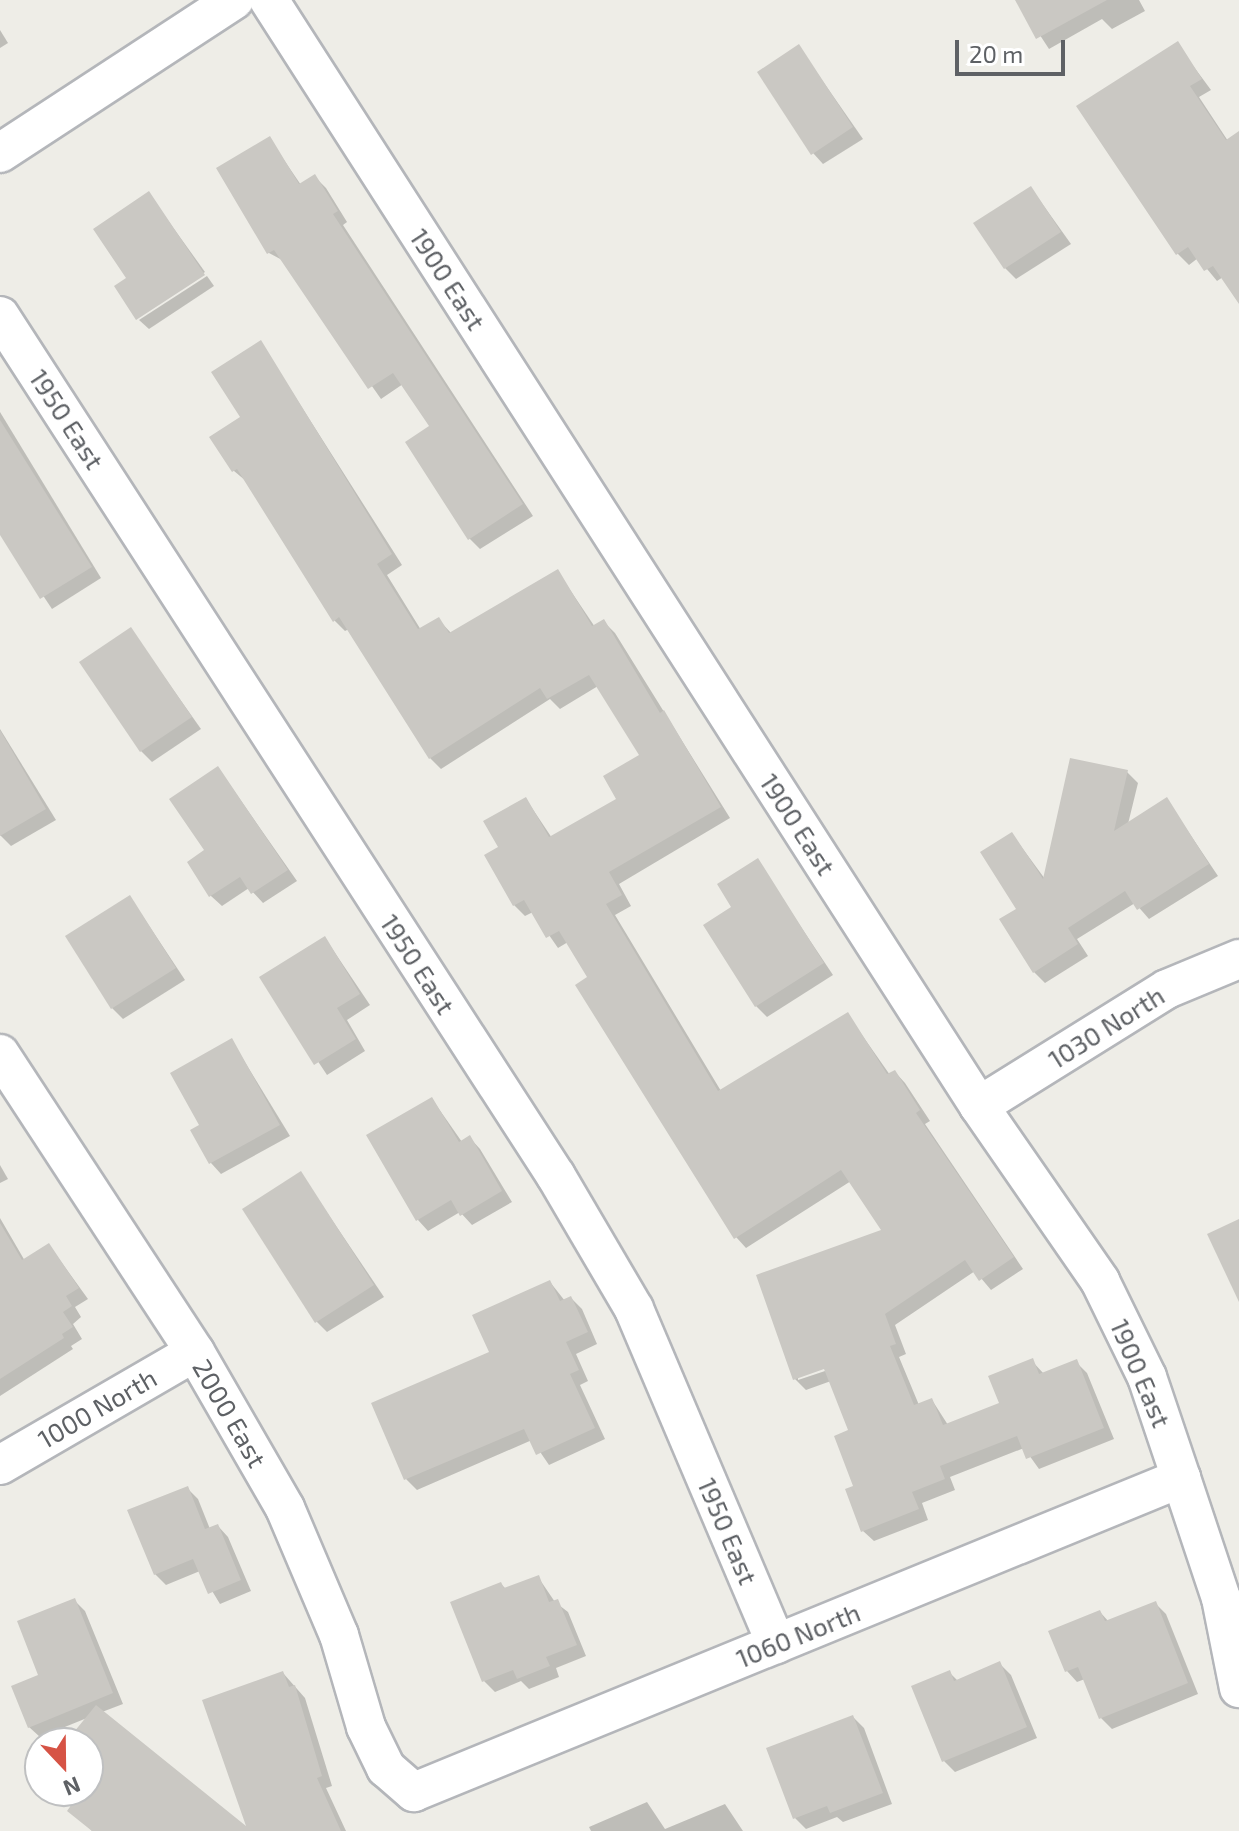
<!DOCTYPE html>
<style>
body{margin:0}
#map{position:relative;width:1239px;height:1831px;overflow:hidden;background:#eeede7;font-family:"Exo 2",sans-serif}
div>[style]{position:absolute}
.shadow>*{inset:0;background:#0003}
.building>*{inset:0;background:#cac8c3}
.roads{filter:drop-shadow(2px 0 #b4b6ba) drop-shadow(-2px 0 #b4b6ba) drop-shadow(0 2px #b4b6ba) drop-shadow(0 -2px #b4b6ba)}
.street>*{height:38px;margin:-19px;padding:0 19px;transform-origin:19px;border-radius:19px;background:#fff}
span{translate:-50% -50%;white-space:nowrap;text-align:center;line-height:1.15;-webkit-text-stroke:7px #fff;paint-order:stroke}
.street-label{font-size:26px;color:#5e6165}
.north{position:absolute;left:24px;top:1727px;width:80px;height:80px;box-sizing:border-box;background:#fff;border:2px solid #bfc0c1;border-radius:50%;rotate:158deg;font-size:22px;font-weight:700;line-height:32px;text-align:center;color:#5e6165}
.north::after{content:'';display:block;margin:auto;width:28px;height:36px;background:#d65345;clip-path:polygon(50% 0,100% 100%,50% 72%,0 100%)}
.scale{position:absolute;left:955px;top:40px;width:110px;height:36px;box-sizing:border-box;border:4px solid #5e6165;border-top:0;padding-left:10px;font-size:24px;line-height:28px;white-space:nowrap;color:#5e6165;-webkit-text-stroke:6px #fff;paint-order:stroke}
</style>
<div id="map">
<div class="shadow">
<div style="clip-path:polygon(1017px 0,1139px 0,1145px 11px,1112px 29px,1102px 19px,1049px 49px)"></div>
<div style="clip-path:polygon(0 30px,8px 43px,0 48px)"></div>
<div style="clip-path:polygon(1177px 44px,1211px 90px,1199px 97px,1228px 141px,1239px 137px,1239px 300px,1223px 277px,1217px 281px,1198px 258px,1189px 265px,1178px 254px,1079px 106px)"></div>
<div style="clip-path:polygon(799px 47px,863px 139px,823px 164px,813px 153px)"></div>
<div style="clip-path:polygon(269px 138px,301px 185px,315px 177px,326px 188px,347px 222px,343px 225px,533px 516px,480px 549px,469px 538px,432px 427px,403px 384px,381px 399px,284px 261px,269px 253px)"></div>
<div style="clip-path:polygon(1031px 188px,1071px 244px,1016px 279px,1005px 268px)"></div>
<div style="clip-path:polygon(149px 194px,205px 272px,137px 317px,128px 278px)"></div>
<div style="clip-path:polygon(207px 276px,214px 286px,149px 329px,139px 320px)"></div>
<div style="clip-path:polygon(evenodd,261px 343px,402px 565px,387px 575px,421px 630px,438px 619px,452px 634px,558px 572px,595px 627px,604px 622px,615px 633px,730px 818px,619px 884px,631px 906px,615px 915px,721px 1091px,848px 1015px,890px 1075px,895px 1072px,905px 1083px,930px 1121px,925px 1124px,1023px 1269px,991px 1290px,975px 1271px,895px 1325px,906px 1354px,899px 1357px,919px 1405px,932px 1400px,948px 1425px,1001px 1404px,1032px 1361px,1044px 1374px,1076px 1362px,1087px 1373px,1114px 1439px,1039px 1469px,1024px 1448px,950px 1477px,955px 1490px,922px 1503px,928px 1520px,874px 1541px,863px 1531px,851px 1431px,831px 1381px,806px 1390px,795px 1379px,884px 1231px,851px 1181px,746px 1248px,736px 1237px,568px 942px,558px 948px,533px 912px,525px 916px,514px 905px,501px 848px,526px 799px,552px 838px,619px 799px,642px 756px,598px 686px,560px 709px,550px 699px,441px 769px,430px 758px,349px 629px,345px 631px,334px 620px,246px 481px,234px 471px,212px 438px,243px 418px,261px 343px,833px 1364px,834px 1368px,798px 1380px,798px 1376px,833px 1364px)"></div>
<div style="clip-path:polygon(0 412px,101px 578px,52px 609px,0 531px)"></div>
<div style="clip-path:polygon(131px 630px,201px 729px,152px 762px,141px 751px)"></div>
<div style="clip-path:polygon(0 729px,56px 820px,11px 846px,0 835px)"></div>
<div style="clip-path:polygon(218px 768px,297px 881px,263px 903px,249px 888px,222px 906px,211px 896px,207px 851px)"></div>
<div style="clip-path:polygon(1127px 772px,1138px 783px,1128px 824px,1167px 800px,1218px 876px,1149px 919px,1135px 903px,1077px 939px,1088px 956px,1045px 983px,1034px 972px,1018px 910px,1012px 834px,1045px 879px)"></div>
<div style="clip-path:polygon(757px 861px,833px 975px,767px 1017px,756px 1006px,734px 908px)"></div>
<div style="clip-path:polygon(130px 897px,185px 980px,123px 1019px,112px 1008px)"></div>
<div style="clip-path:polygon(325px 938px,370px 1005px,347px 1020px,365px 1051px,327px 1075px,262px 977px)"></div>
<div style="clip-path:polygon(232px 1041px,290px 1136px,221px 1174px,211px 1163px,202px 1126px)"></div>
<div style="clip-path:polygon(432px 1099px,462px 1142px,470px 1138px,480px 1149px,512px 1202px,472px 1225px,460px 1212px,428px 1231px,418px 1220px)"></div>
<div style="clip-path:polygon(0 1165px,8px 1179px,0 1183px)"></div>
<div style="clip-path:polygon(301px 1174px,384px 1297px,327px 1332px,317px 1322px)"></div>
<div style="clip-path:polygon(0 1218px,25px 1261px,49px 1245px,88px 1299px,75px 1307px,81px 1317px,73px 1324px,82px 1339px,71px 1346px,73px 1349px,0 1396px)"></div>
<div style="clip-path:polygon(550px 1282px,565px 1301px,571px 1298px,582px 1309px,597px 1344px,576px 1354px,588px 1381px,580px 1385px,605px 1439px,549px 1465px,532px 1440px,417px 1490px,406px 1479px,491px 1353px)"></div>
<div style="clip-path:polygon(187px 1488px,198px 1499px,210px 1529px,218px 1526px,228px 1537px,251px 1591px,220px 1604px,200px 1571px,166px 1585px,155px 1574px)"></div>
<div style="clip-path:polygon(538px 1577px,555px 1602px,568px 1612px,586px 1656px,556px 1668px,559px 1677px,529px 1689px,521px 1681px,495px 1692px,484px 1681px,501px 1584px,506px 1589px)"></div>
<div style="clip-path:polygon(74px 1600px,85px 1611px,123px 1704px,102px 1712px,206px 1831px,92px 1831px,57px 1791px,88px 1791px,88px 1743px,67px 1743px,87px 1718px,40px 1737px,29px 1727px,41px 1676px)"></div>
<div style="clip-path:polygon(1155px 1603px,1166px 1614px,1198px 1694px,1112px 1729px,1101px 1718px,1085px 1679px,1077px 1682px,1067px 1671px,1100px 1612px,1109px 1622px)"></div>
<div style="clip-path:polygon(1000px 1664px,1011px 1675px,1037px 1738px,955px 1772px,944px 1761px,949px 1672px,958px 1681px)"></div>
<div style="clip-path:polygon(283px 1673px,305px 1698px,332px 1786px,326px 1788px,346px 1831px,253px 1831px)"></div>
<div style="clip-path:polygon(853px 1717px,864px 1728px,892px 1804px,843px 1822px,837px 1817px,806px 1829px,795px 1818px)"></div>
<div style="clip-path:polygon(647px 1802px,665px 1829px,725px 1804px,743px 1831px,591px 1831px,589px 1827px)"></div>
</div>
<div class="building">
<div style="clip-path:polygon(1015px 0,1107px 0,1036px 39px)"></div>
<div style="clip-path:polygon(1178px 41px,1202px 79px,1190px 86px,1226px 140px,1239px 131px,1239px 304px,1213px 266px,1204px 271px,1188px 247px,1176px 255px,1076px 106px)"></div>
<div style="clip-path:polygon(799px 44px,853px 127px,811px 155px,757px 72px)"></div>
<div style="clip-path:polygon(270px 136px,299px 184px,315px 174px,338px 211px,333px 214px,523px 504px,468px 540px,405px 442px,429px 426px,393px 373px,368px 389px,274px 250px,267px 254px,216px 168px)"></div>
<div style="clip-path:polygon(1031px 186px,1061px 232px,1004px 269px,973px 223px)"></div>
<div style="clip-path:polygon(149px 191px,205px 275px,136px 320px,114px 286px,126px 278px,93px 229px)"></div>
<div style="clip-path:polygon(261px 340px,392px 554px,377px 564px,418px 629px,439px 617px,449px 633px,558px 569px,592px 626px,604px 619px,660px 713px,664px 710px,721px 807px,609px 872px,622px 895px,606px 904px,718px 1091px,848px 1012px,887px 1074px,895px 1070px,920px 1110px,916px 1113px,1014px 1257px,979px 1281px,965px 1260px,885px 1314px,896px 1344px,890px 1346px,914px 1405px,932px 1398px,943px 1425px,999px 1403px,988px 1376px,1033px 1358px,1039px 1374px,1077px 1359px,1104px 1428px,1026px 1459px,1017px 1436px,940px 1466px,945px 1479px,912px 1492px,919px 1509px,861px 1532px,845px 1489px,853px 1486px,834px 1436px,848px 1430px,824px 1369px,793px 1380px,756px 1275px,881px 1230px,841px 1170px,734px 1239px,575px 985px,587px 977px,559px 931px,546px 938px,524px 900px,513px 906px,484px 855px,498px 847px,483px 821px,526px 797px,549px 837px,616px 799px,603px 776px,639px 755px,589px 675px,547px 699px,540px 688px,429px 759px,339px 617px,333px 622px,237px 469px,232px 472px,209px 437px,240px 417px,211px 372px)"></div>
<div style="clip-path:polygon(0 420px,92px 567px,40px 599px,0 535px)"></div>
<div style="clip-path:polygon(131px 627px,192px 717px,140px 752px,79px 662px)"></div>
<div style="clip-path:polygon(0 730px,46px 809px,0 836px)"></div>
<div style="clip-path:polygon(1070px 758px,1128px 770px,1114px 831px,1167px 797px,1209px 864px,1137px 910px,1125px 891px,1068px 928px,1078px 944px,1033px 973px,999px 919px,1016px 909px,980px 852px,1012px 832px,1043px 879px)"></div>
<div style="clip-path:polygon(218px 766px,288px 870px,251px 894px,240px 877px,209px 897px,187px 862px,204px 850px,169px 799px)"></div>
<div style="clip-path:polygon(758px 858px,824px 963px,755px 1007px,703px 925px,731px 907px,717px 884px)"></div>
<div style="clip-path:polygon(130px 895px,176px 968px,111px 1009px,65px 936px)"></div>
<div style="clip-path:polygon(325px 936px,360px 994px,337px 1008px,356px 1039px,314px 1065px,259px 977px)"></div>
<div style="clip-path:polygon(232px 1038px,280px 1125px,209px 1164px,190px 1130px,199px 1125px,170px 1073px)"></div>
<div style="clip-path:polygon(432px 1097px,459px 1142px,470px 1135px,502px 1191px,460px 1216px,451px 1200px,416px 1221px,366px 1135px)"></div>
<div style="clip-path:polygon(301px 1171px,374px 1285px,315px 1323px,242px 1209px)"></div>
<div style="clip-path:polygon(1239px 1219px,1239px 1302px,1207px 1234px)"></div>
<div style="clip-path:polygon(0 1223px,22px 1260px,49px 1243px,79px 1288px,66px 1296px,72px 1306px,63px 1312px,73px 1327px,62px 1334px,64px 1338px,0 1379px)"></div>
<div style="clip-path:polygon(550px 1280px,560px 1301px,571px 1296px,588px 1332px,566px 1342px,579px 1370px,570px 1374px,595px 1428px,536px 1455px,524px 1429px,404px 1480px,371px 1403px,489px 1352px,472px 1315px)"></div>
<div style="clip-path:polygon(188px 1486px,205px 1529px,218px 1524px,241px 1580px,208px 1594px,193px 1559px,154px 1575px,127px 1510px)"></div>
<div style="clip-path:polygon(539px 1575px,549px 1602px,558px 1599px,577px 1645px,546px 1657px,550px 1666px,517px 1679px,513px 1670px,482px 1682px,450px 1602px,501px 1582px,504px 1588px)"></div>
<div style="clip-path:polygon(75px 1598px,113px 1693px,28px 1728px,11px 1686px,38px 1675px,17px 1621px)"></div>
<div style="clip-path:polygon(1156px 1601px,1188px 1683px,1099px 1719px,1078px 1667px,1065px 1672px,1048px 1631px,1100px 1610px,1105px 1621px)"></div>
<div style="clip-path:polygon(1000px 1661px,1027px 1727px,942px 1762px,911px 1686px,950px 1670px,954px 1681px)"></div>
<div style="clip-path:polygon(283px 1671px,289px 1687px,295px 1685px,322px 1776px,317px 1778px,341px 1831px,92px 1831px,67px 1811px,72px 1804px,56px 1791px,88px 1791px,88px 1743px,65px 1743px,96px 1705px,246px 1826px,202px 1700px)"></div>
<div style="clip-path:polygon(853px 1715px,883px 1793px,830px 1813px,827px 1806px,793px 1819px,766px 1748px)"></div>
</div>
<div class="roads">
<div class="street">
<div style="left:269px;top:0;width:1314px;rotate:57.3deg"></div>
<div style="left:979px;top:1106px;width:213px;rotate:55.3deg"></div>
<div style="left:1100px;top:1281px;width:107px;rotate:63.9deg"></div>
<div style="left:1147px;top:1377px;width:107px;rotate:71.4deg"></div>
<div style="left:1181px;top:1478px;width:126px;rotate:71.6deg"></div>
<div style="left:1221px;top:1598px;width:92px;rotate:78.7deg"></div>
<div style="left:0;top:153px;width:280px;rotate:-33.2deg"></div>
<div style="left:0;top:316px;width:1024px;rotate:57.12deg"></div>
<div style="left:556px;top:1176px;width:154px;rotate:59.6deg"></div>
<div style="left:634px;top:1309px;width:364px;rotate:67deg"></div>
<div style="left:0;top:1054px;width:356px;rotate:56.8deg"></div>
<div style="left:195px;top:1352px;width:180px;rotate:60deg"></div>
<div style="left:285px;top:1508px;width:138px;rotate:67deg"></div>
<div style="left:339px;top:1635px;width:96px;rotate:73.6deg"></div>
<div style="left:366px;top:1727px;width:46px;rotate:64deg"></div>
<div style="left:386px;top:1768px;width:37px;rotate:41deg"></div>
<div style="left:414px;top:1792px;width:829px;rotate:-22.26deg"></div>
<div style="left:979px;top:1106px;width:221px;rotate:-31.9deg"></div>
<div style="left:1167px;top:989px;width:78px;rotate:-22.6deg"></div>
<div style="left:0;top:1465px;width:225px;rotate:-30.1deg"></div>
</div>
</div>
<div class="street-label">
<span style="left:448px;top:279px;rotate:57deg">1900 East</span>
<span style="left:67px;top:419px;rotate:57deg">1950 East</span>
<span style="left:798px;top:824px;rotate:57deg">1900 East</span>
<span style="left:418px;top:964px;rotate:57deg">1950 East</span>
<span style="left:1106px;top:1027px;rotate:-32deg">1030 North</span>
<span style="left:1141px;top:1373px;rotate:67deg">1900 East</span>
<span style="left:97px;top:1408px;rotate:-30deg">1000 North</span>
<span style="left:230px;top:1413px;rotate:60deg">2000 East</span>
<span style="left:728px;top:1531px;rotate:67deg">1950 East</span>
<span style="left:798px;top:1635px;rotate:-22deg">1060 North</span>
</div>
<div class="north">N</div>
<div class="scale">20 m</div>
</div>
